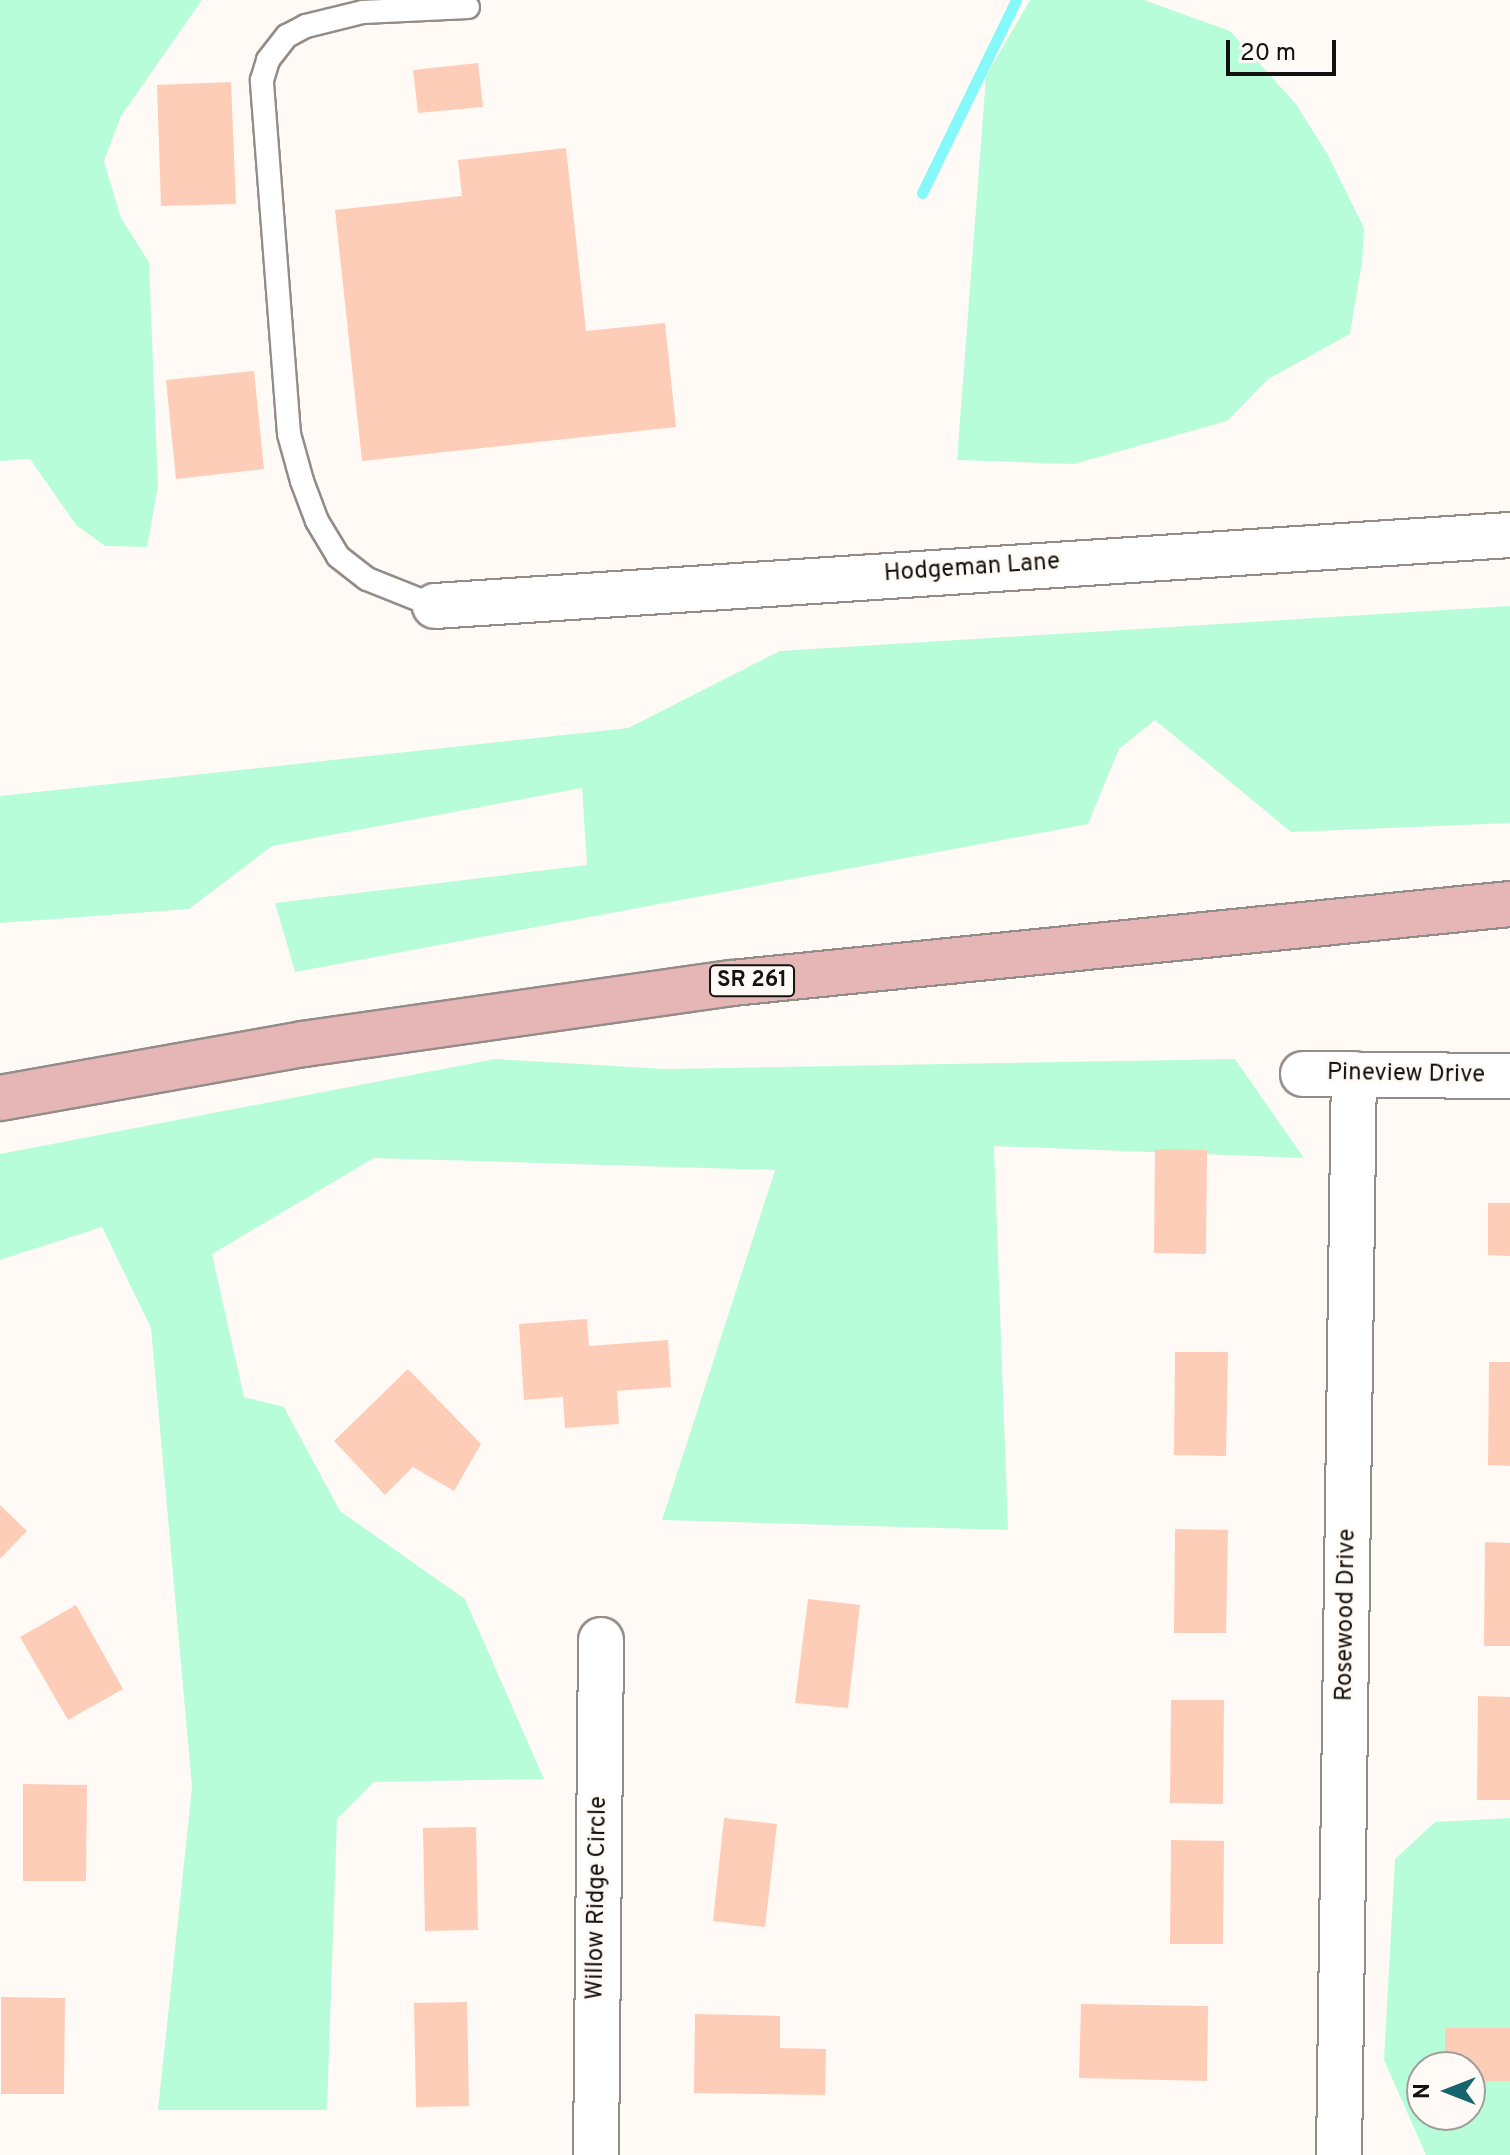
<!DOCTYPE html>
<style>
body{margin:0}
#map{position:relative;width:1510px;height:2155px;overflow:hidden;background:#fffaf6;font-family:Overpass,sans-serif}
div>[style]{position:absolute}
.green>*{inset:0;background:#b8fdda}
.stream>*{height:11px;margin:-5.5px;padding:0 5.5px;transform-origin:5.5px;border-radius:5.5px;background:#85f8f9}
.building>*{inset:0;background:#fecdb7}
.roads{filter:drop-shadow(2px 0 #938d89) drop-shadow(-2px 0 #938d89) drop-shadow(0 2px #938d89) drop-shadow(0 -2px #938d89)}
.lane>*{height:22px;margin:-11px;padding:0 11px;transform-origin:11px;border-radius:11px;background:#fff}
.street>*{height:44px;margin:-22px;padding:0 22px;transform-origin:22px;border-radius:22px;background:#fff}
.primary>*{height:44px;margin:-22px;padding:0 22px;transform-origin:22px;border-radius:22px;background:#e5b6b5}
span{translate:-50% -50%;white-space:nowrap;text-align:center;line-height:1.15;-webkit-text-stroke:6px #fffaf6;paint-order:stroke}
.shield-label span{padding:2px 6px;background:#fffaf6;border:2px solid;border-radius:6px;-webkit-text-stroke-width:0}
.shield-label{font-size:22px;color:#141210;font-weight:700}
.street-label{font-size:24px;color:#141210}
.north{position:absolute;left:1406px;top:2051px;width:80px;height:80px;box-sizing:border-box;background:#fffaf6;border:2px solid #a19d9a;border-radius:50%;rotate:270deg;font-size:22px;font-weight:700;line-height:32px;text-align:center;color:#141210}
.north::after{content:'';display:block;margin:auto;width:28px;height:36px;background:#17646c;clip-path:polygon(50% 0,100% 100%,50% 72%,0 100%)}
.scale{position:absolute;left:1226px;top:40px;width:110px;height:36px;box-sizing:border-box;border:4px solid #141210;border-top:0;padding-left:10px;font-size:24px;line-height:28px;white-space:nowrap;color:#141210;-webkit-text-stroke:6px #fffaf6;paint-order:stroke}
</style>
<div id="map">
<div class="green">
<div style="clip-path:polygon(0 0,202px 0,121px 116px,104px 161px,121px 218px,149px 262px,158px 486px,147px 547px,105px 546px,76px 525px,30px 459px,0 461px)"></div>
<div style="clip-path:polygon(1030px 0,1144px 0,1230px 31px,1296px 104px,1328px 155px,1364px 228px,1362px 262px,1350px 334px,1268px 379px,1227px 421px,1074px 464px,957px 460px,986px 76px)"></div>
<div style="clip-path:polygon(1510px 606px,1510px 823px,1291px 832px,1155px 720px,1119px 749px,1088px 824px,295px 972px,275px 903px,587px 865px,582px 788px,272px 846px,189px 909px,0 923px,0 796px,628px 728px,780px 651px)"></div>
<div style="clip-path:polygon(495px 1059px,665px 1069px,1235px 1059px,1304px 1158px,994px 1146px,1008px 1530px,662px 1520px,775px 1170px,374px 1158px,212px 1254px,244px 1397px,284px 1407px,340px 1511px,465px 1599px,544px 1779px,374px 1782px,337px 1819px,327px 2110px,158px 2110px,192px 1787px,151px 1328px,102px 1227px,0 1260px,0 1154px)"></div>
<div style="clip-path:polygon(evenodd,1510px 1818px,1510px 2155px,1426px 2155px,1384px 2060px,1395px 1859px,1435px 1822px,1510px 1818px,1422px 2067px,1470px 2067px,1470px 2115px,1422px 2115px,1422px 2067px)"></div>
</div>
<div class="stream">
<div style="left:922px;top:193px;width:215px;rotate:-64deg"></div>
</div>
<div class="building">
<div style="clip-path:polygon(478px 63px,483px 107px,418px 113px,413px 70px)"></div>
<div style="clip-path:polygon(231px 82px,236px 204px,161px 206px,157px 85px)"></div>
<div style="clip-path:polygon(566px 148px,586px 331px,665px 323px,676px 427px,362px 461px,335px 210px,462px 196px,458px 160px)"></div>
<div style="clip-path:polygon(254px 371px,264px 469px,176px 479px,166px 380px)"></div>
<div style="clip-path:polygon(1155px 1149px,1207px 1150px,1206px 1254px,1154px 1253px)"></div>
<div style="clip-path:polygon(1488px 1203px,1510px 1203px,1510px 1256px,1488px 1255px)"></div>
<div style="clip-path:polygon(587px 1319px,589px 1346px,668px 1340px,671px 1387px,617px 1391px,619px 1424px,565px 1428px,563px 1397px,524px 1400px,519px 1324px)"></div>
<div style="clip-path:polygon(1175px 1352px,1228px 1352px,1226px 1456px,1174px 1455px)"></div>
<div style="clip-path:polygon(1489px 1362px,1510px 1362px,1510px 1466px,1488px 1465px)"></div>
<div style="clip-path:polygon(408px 1369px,481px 1444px,454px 1491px,413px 1467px,385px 1495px,334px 1441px)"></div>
<div style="clip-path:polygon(0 1505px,27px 1531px,0 1559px)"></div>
<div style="clip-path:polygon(1175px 1529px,1228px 1530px,1226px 1633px,1174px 1633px)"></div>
<div style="clip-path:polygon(1485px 1542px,1510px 1543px,1510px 1646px,1484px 1646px)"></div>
<div style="clip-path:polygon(808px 1599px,860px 1605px,848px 1708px,795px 1703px)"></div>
<div style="clip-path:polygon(76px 1605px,123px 1689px,68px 1720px,20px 1637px)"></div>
<div style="clip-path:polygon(1478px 1696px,1510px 1697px,1510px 1800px,1477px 1800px)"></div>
<div style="clip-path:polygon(1171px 1700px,1224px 1700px,1223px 1804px,1170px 1803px)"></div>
<div style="clip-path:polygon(23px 1784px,87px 1785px,86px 1881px,23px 1881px)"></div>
<div style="clip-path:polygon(724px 1818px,777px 1824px,765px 1927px,713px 1921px)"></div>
<div style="clip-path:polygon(476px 1827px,478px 1930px,425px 1931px,423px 1828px)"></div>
<div style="clip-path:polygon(1171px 1840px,1224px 1841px,1223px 1944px,1170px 1944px)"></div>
<div style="clip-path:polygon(1px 1997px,65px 1998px,64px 2094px,1px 2094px)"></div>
<div style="clip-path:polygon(467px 2002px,469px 2106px,416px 2107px,414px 2003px)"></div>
<div style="clip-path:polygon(1081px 2004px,1208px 2006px,1207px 2081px,1079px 2078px)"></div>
<div style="clip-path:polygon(695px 2014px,780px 2016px,780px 2048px,826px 2049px,825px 2095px,694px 2093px)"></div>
<div style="clip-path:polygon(1445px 2028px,1510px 2028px,1510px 2081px,1470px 2081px,1470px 2067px,1445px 2067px)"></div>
</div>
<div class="roads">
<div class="lane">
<div style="left:435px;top:606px;width:73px;rotate:-158.3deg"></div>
<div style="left:367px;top:579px;width:37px;rotate:-142deg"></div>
<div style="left:338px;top:556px;width:41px;rotate:-121deg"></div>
<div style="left:317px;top:521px;width:43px;rotate:-110.6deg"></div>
<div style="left:302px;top:481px;width:49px;rotate:-105.5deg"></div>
<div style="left:289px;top:434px;width:355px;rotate:-94.4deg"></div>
<div style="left:262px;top:80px;width:21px;rotate:-73deg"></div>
<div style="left:268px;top:60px;width:31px;rotate:-52deg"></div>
<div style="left:287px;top:36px;width:21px;rotate:-28deg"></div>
<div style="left:306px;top:26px;width:59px;rotate:-13.8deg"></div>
<div style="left:363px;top:12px;width:105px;rotate:-2.7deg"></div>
</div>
<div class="street">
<div style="left:435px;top:606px;width:1077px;rotate:-3.78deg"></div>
<div style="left:1303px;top:1074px;width:207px;rotate:0.6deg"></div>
<div style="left:596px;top:2155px;width:515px;rotate:-89.44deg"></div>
<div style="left:1339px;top:2155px;width:1081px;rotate:-89.21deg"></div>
</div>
<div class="primary">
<div style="left:0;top:1098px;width:308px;rotate:-10.1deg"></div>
<div style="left:303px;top:1044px;width:433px;rotate:-8.1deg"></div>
<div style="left:732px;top:983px;width:782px;rotate:-5.8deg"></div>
</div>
</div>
<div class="shield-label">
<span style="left:752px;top:981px">SR 261</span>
</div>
<div class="street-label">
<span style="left:972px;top:569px;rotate:-4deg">Hodgeman Lane</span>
<span style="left:1406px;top:1075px;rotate:1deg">Pineview Drive</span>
<span style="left:1347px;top:1615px;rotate:-89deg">Rosewood Drive</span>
<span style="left:598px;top:1898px;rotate:-89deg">Willow Ridge Circle</span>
</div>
<div class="north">N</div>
<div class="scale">20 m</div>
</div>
